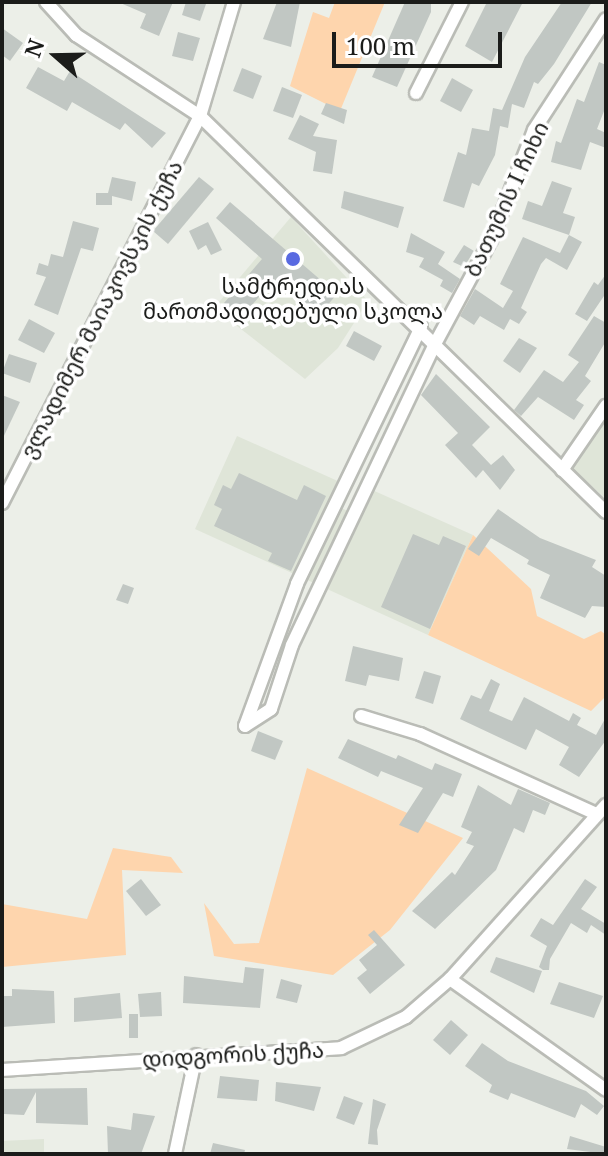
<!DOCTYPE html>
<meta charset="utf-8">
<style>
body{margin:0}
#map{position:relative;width:608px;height:1156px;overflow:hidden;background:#ecefe8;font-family:"Noto Serif","Noto Sans Georgian",serif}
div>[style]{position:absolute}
.built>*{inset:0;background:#dfe5d8}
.green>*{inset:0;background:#fed5ad}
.building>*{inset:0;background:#c1c7c3}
.roads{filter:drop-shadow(2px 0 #babcb6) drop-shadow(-2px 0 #babcb6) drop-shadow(0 2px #babcb6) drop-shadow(0 -2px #babcb6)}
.minor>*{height:12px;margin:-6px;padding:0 6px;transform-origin:6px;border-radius:6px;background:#fff}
.dots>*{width:22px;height:22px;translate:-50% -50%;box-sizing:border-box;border:4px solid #fff;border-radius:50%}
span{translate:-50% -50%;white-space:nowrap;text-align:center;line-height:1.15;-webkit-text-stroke:7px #fff;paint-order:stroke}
.street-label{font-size:22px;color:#1b1c1a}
.poi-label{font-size:22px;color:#1b1c1a}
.frame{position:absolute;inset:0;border:4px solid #1b1c1a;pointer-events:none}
.north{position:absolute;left:16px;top:16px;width:80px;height:80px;-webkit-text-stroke:6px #fff;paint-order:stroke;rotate:290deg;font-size:22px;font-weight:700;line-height:32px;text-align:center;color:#1b1c1a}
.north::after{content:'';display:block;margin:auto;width:28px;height:36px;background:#1b1c1a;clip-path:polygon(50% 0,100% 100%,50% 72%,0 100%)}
.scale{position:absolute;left:332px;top:32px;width:170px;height:36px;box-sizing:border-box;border:4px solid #1b1c1a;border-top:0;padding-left:10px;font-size:24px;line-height:28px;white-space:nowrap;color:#1b1c1a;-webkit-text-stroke:6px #fff;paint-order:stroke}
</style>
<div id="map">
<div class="built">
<div style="clip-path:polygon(291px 217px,368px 301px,338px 348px,305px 379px,214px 308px)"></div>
<div style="clip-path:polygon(606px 417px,606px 499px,572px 468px)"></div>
<div style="clip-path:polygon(237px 436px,340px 482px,331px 503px,358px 516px,370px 489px,473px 535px,428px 635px,195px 529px)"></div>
<div style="clip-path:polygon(44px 1139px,44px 1154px,2px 1154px,2px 1141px)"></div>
</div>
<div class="green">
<div style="clip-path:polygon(335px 2px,385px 2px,340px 111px,290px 86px,313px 12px,329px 18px)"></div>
<div style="clip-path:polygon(473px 535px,531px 589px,537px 616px,584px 639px,601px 631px,606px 635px,606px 696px,591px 711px,428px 635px)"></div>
<div style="clip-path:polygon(307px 768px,463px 838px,390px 930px,333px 975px,214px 956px,204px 903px,234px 944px,259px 943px)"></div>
<div style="clip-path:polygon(113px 848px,171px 857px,183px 873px,122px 870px,126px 955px,2px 967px,2px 904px,87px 919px)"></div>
</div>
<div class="building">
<div style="clip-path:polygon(118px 2px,173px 2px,159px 36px,140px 28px,146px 14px)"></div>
<div style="clip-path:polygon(186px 2px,206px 4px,200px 21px,182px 15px)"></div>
<div style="clip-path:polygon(277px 2px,300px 2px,291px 47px,263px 39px)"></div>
<div style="clip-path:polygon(405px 2px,431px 2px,431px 12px,397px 87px,372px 77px)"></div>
<div style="clip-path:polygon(487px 2px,523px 2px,492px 62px,465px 46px)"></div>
<div style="clip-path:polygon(562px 2px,592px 2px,554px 64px,538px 84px,534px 82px,524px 108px,512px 104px,508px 128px,500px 126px,495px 155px,479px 186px,472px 183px,464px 208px,443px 201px,458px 152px,466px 155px,472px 128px,489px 131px,493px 108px,502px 110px,525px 57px)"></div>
<div style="clip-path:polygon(2px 28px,23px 43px,10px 61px,2px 55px)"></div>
<div style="clip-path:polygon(178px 32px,200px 38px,193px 61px,172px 56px)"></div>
<div style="clip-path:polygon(599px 62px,606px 65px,606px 106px,597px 129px,606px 133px,606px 148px,590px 142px,581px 170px,551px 162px,556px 141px,561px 143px,577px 99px,584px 102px)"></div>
<div style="clip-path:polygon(38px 67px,64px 81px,70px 71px,166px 133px,152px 148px,125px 123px,120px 130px,72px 102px,67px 111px,26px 88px)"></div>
<div style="clip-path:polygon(242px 68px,262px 76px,253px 99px,233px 91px)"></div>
<div style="clip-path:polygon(452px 78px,473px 90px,461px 112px,440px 101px)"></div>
<div style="clip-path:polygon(282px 87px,302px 95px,293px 118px,273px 111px)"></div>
<div style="clip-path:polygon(326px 103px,347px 110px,344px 124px,321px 114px)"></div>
<div style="clip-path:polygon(300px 115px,319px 124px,313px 136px,337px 140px,332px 174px,313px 171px,316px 152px,288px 139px)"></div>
<div style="clip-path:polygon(112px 177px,136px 182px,132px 201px,112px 196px,112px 205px,96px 205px,96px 193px,108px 193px)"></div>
<div style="clip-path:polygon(199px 177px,214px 189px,168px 244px,153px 231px)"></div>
<div style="clip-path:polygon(552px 181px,572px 188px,563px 213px,575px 217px,569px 235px,522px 219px,528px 201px,542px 206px)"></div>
<div style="clip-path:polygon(344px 191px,404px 207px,398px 228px,341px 208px)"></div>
<div style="clip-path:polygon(230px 202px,337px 294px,315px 320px,274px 279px,241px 318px,224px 303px,262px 259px,216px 218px)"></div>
<div style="clip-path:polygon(73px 221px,99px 228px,93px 251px,81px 248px,58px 315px,34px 305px,46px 277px,36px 274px,39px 263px,48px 266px,51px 254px,63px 257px)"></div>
<div style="clip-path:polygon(208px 222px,222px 250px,211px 255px,206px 245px,198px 250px,189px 231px)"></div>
<div style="clip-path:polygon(411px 233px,445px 252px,438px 264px,460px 279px,452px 293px,440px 286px,443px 280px,419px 267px,424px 258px,406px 252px)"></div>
<div style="clip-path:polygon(569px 235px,582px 242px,567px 270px,546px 258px,541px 264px,521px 308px,527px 312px,519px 324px,510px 319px,504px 330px,480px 316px,474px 325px,460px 316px,475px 289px,503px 308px,513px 291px,500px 284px,523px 237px,560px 253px)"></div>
<div style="clip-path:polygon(464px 245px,474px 251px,464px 267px,453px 262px)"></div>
<div style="clip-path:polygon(606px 274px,606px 293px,587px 321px,575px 314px,594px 282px,598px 285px)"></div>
<div style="clip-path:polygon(594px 316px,606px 323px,606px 341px,585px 376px,591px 381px,576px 400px,584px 405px,574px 420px,538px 397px,521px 416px,514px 410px,544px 370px,563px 382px,579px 362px,568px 355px)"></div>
<div style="clip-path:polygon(29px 319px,55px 333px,44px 353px,18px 340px)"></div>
<div style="clip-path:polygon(354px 331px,382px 346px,374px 361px,346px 346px)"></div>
<div style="clip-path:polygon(519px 338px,537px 348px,520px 373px,503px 361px)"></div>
<div style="clip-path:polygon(9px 354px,37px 363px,30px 383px,2px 373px)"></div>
<div style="clip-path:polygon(436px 374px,490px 427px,472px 445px,491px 465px,503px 455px,515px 470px,500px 490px,483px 470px,476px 478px,445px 445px,458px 433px,421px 395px)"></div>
<div style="clip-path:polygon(2px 395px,20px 402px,2px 440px)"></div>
<div style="clip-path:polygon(239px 473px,297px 500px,304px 485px,326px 496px,291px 571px,268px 561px,272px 553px,214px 526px,222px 509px,214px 505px,223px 485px,231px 489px)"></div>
<div style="clip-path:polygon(498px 509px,540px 538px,596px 560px,592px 567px,606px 576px,606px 607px,592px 606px,585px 618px,540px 598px,550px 575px,527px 564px,529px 560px,491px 538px,479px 556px,468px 549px)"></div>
<div style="clip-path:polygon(413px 534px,439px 545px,443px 536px,466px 546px,430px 629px,381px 607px)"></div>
<div style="clip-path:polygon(123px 584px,134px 588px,128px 604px,116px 600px)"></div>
<div style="clip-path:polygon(353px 646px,403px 658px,399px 681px,369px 675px,366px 686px,345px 681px)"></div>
<div style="clip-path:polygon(424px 671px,441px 676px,433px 704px,415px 698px)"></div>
<div style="clip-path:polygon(491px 679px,500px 684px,489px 711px,512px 721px,524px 697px,569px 721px,573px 713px,581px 718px,577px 725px,596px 735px,606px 717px,606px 740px,579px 777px,559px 765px,569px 747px,536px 729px,526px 750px,460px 719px,471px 695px,481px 699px)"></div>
<div style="clip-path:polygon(258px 731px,283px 741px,275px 760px,251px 751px)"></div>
<div style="clip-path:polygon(348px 739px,396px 759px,398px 755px,432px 770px,435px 763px,462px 774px,453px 797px,443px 793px,418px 833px,399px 825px,423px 788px,381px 771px,378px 777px,338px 758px)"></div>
<div style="clip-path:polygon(478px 785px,511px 805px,518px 789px,550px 803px,545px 815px,533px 810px,524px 833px,514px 828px,496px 870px,435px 929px,412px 911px,452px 872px,455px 875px,474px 846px,466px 843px,472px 832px,461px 827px)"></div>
<div style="clip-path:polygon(141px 879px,161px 905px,146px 916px,126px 891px)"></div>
<div style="clip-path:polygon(585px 879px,597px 887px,581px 909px,606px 924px,606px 935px,591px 925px,587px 933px,571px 923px,550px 959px,549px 970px,543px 970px,539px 967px,547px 946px,530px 936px,541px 918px,553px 925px)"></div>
<div style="clip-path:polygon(374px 930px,405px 965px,370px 994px,357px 978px,367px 970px,359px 960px,377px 945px,368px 935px)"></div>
<div style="clip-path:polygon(496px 957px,542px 971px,534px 993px,490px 972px)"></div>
<div style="clip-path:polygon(245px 967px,264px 969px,260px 1008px,183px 1003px,184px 976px,243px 983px)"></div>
<div style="clip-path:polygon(281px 979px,302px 985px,297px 1003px,276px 998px)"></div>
<div style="clip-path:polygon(559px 982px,603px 996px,594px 1018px,550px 1004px)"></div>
<div style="clip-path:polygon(12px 989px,54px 991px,55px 1023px,2px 1027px,2px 996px,12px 996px)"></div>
<div style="clip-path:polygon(161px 992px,162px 1016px,140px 1017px,138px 994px)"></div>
<div style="clip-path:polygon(120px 993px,122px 1018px,74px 1022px,74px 998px)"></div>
<div style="clip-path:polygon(129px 1014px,138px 1014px,138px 1038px,129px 1038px)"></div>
<div style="clip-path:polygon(451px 1020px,468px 1035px,450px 1055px,433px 1040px)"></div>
<div style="clip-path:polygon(482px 1043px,508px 1061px,586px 1091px,604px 1106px,597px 1115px,581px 1104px,575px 1118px,511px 1093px,508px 1100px,489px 1092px,492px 1085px,465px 1066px)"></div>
<div style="clip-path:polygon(220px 1076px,259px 1080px,257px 1101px,217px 1098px)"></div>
<div style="clip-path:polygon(276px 1082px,321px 1087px,314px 1111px,275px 1101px)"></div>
<div style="clip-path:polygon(87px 1088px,88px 1125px,36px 1123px,36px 1092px,24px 1115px,4px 1114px,2px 1089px)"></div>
<div style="clip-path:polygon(344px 1096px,363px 1103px,354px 1125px,336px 1118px)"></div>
<div style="clip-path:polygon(373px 1099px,386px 1104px,377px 1130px,378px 1145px,368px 1144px)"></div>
<div style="clip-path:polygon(133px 1113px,155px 1116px,141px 1154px,108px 1154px,107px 1126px,131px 1130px)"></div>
<div style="clip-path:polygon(570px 1136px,606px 1147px,606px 1154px,567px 1149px)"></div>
<div style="clip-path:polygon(213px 1143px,245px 1150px,244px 1154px,210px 1154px)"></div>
</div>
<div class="roads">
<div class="minor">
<div style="left:46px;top:2px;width:45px;rotate:47.7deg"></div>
<div style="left:76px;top:35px;width:148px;rotate:33.2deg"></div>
<div style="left:200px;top:116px;width:567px;rotate:44.29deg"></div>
<div style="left:416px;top:93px;width:102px;rotate:-63.2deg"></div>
<div style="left:421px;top:327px;width:285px;rotate:115.8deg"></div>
<div style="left:297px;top:584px;width:151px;rotate:110.1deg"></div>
<div style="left:245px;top:726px;width:31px;rotate:-33deg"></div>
<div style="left:271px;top:709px;width:67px;rotate:-71.8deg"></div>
<div style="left:292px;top:645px;width:335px;rotate:-64.6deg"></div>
<div style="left:436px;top:342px;width:116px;rotate:-61.7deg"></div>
<div style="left:491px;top:240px;width:118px;rotate:-68.6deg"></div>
<div style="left:534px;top:130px;width:132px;rotate:-57deg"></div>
<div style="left:562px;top:470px;width:78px;rotate:-55.5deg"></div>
<div style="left:2px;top:503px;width:435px;rotate:-62.9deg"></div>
<div style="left:200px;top:116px;width:119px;rotate:-73.4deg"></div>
<div style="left:361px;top:716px;width:62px;rotate:17deg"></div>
<div style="left:420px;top:734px;width:193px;rotate:24.4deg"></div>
<div style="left:450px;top:979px;width:191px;rotate:35.4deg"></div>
<div style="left:2px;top:1070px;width:340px;rotate:-3.7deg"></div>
<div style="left:341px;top:1048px;width:72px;rotate:-25.5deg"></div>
<div style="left:406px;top:1017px;width:58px;rotate:-40.8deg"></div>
<div style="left:450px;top:979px;width:234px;rotate:-48.1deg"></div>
<div style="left:175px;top:1154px;width:101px;rotate:-78deg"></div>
</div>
</div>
<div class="dots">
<div style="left:293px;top:259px;background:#596ae1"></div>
</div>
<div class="street-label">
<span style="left:506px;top:199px;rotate:-65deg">ბათუმის I ჩიხი</span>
<span style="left:101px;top:309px;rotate:-63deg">ვლადიმერ მაიაკოვსკის ქუჩა</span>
<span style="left:233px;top:1054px;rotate:-3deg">დიდგორის ქუჩა</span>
</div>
<div class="poi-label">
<span style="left:293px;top:298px">სამტრედიას<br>მართმადიდებული სკოლა</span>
</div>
<div class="frame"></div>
<div class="north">N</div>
<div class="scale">100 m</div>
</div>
